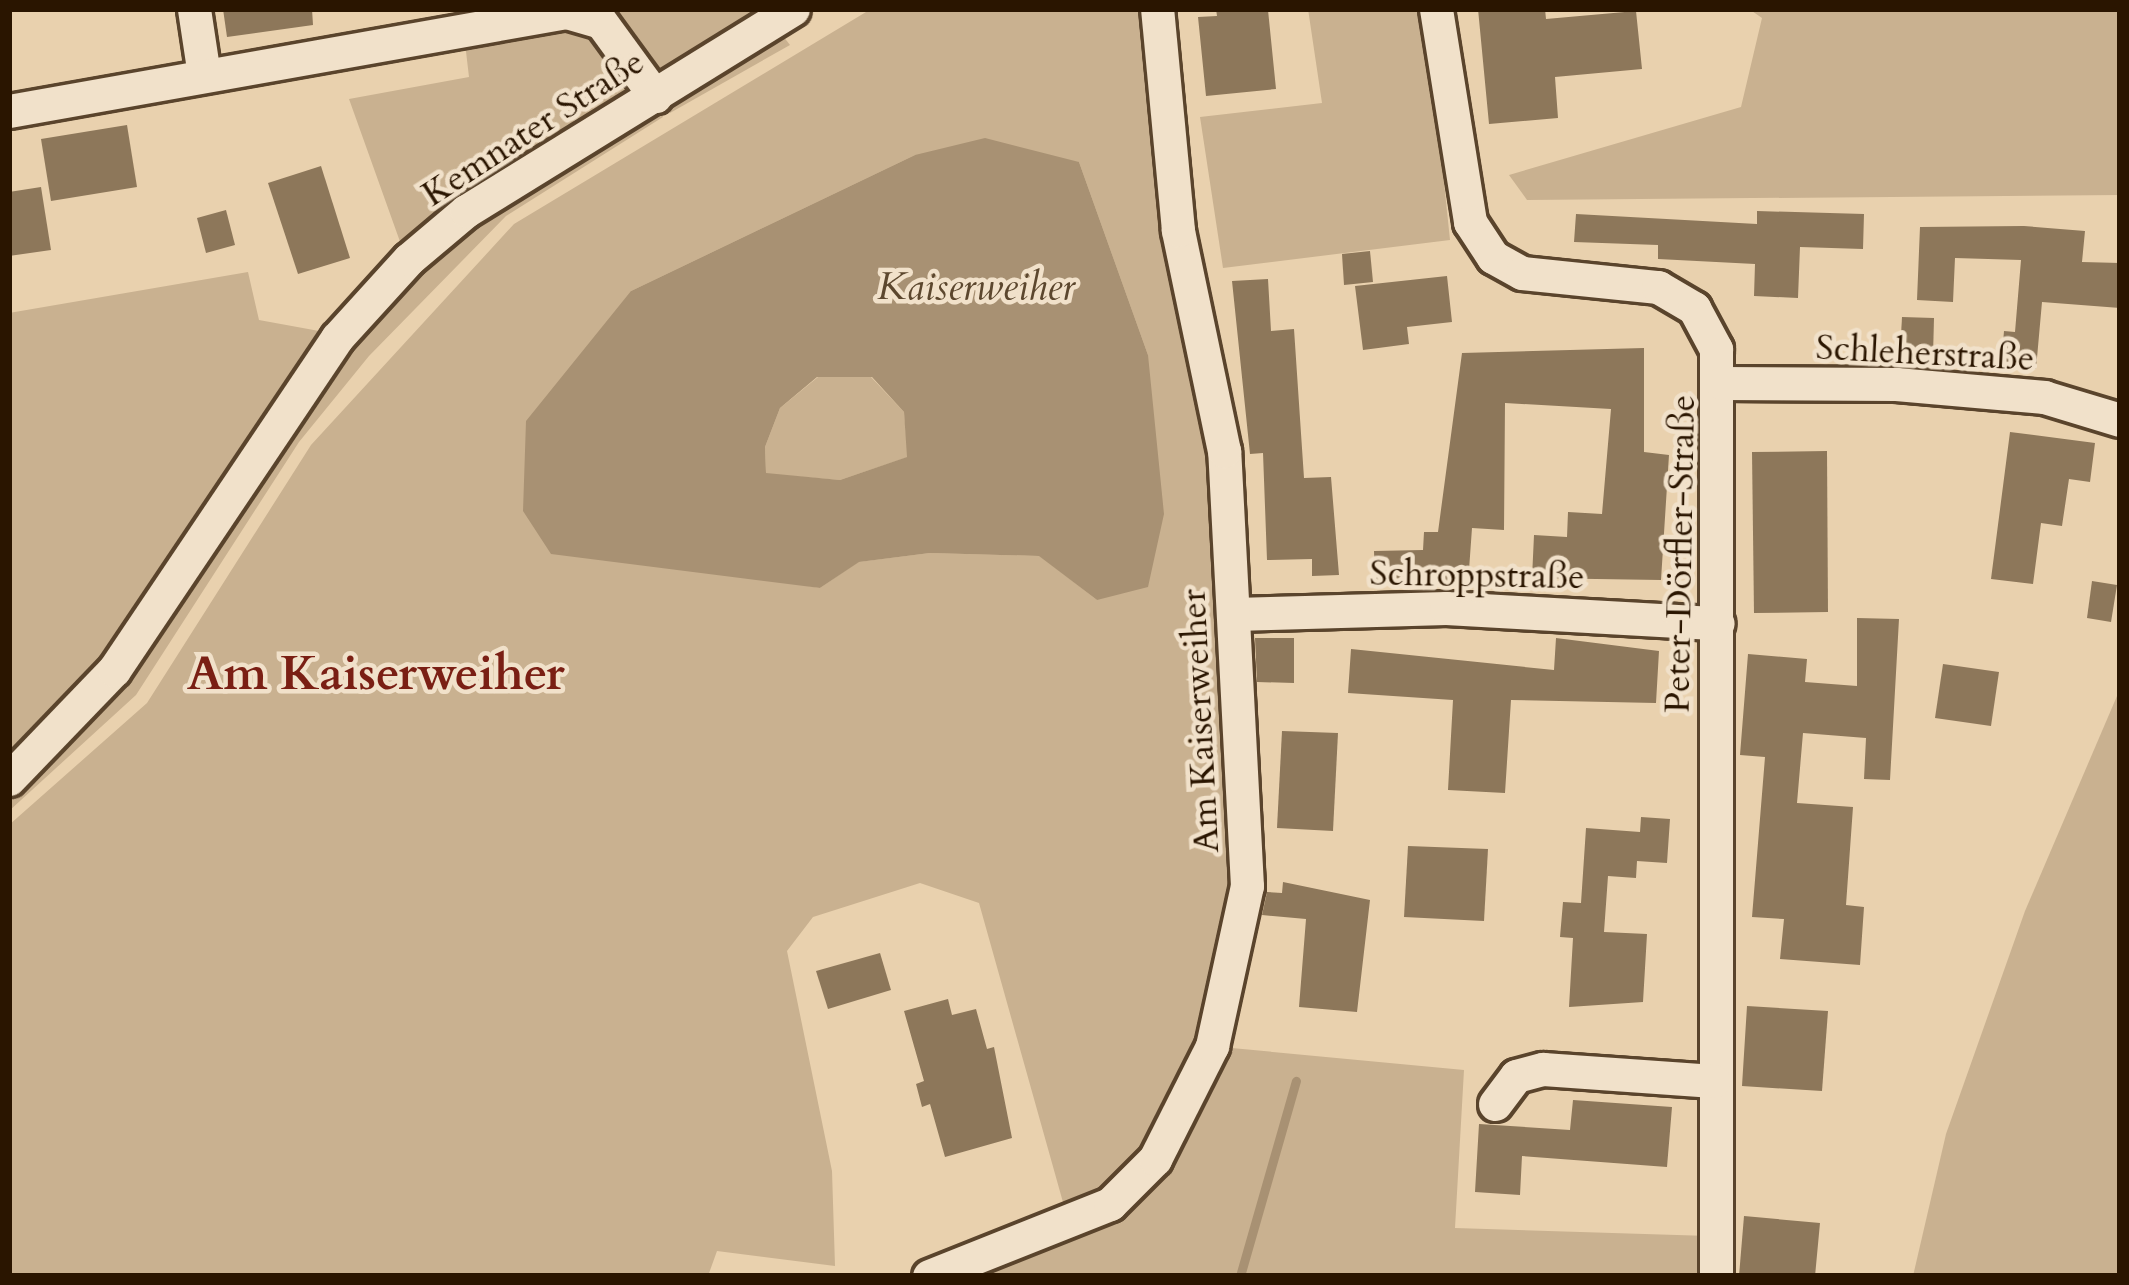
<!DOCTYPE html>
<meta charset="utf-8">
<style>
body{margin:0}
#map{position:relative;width:2129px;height:1285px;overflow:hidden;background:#e9d1ae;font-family:Cardo,serif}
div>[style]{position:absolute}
.green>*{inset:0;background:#c9b190}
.water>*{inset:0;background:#a89173}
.stream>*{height:9px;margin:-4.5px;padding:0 4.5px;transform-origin:4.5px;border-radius:4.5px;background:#a89173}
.building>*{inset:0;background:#8d775a}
.roads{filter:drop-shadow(3px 0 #5a442c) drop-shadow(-3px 0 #5a442c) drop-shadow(0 3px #5a442c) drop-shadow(0 -3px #5a442c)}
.minor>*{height:33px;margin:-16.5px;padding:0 16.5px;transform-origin:16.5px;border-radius:16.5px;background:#f1e1ca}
span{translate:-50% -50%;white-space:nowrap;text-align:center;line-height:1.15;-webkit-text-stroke:9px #f1e1ca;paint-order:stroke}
.street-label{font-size:36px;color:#2a1500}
.water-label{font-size:39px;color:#5c472e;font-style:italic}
.district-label{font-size:48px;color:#7a1f14;font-weight:700}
.frame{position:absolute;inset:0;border:12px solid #2a1500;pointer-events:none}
</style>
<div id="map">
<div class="green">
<div style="clip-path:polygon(607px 9px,766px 9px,655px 81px)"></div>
<div style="clip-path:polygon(evenodd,871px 9px,1150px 9px,1218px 452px,1235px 887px,1221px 1047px,1464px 1070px,1455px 1228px,1709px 1236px,1709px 1276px,910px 1276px,1066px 1213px,979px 903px,920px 883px,813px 917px,787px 951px,832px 1171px,835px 1266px,717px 1251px,708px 1276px,9px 1276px,9px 825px,147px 703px,311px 445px,514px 224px,871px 9px,915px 155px,1079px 162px,1148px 355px,1097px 600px,1040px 556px,930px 553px,858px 562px,820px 588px,750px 576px,631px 291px,915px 155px)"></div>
<div style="clip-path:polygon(1308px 9px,1426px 9px,1450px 240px,1223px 268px,1200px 117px,1322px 103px)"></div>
<div style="clip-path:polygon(1749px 9px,2120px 9px,2120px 195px,1527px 200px,1509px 175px,1741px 107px,1762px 18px)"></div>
<div style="clip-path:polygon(567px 24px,598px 32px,640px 94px,403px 250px,349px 99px,469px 77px,465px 43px)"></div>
<div style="clip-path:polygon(783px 36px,790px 45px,670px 113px,663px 103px)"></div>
<div style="clip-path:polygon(659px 106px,663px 117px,506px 216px,369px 356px,299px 442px,136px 695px,9px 811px,9px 793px,344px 344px,470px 219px)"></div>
<div style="clip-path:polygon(248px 272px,259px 320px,330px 333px,107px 666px,9px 767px,9px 313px)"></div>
<div style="clip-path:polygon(818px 377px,871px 377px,904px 412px,908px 457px,840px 480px,766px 474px,765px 447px,780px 408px)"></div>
<div style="clip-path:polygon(2120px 689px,2120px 1276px,1913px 1276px,1946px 1134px,2025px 911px)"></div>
</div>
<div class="water">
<div style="clip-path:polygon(evenodd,985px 138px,1079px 162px,1148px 355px,1164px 514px,1148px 587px,1097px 600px,1039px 556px,930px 553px,859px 562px,820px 588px,551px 554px,523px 511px,526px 421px,631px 291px,915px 155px,985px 138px,817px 377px,872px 377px,904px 412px,907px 457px,840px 480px,766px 473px,765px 447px,780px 408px,817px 377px)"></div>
</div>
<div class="stream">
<div style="left:1240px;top:1276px;width:203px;rotate:-74deg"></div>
</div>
<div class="building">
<div style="clip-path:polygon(223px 9px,312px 9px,313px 25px,227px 37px)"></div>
<div style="clip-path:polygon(1216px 9px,1268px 10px,1276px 89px,1206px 96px,1198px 17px,1217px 16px)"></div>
<div style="clip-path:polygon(1478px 9px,1545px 9px,1546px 19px,1636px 11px,1642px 69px,1555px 77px,1558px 118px,1489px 124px)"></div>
<div style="clip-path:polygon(127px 125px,137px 187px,51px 201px,41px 139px)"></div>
<div style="clip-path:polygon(321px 166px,350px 258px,298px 274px,268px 183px)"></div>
<div style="clip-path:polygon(41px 187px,51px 250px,9px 256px,9px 192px)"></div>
<div style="clip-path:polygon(226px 210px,235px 245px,206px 253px,197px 218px)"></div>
<div style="clip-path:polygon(1757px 211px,1864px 214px,1863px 249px,1800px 247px,1798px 298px,1754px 296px,1755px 264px,1658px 259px,1658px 245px,1574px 242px,1576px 214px,1757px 224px)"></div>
<div style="clip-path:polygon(2024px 226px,2085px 231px,2082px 262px,2120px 263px,2120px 308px,2042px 302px,2036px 369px,2001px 366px,2004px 331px,2015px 332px,2021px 260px,1955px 258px,1953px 302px,1917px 300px,1920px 227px)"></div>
<div style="clip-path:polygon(1370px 251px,1373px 282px,1344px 285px,1342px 254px)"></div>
<div style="clip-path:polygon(1447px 276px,1452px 322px,1407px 327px,1409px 344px,1363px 350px,1355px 286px)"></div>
<div style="clip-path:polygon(1268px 279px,1271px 331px,1294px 329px,1304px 478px,1331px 477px,1339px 575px,1312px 576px,1312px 559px,1267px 560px,1263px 453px,1250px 454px,1232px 281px)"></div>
<div style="clip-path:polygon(1902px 317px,1934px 318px,1933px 356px,1900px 354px)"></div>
<div style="clip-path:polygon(1644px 348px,1644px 452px,1669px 455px,1661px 580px,1532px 578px,1534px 535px,1567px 537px,1568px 512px,1602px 514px,1611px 409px,1505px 403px,1504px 530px,1472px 528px,1468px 584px,1375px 581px,1374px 551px,1423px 550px,1424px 532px,1438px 532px,1462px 353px)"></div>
<div style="clip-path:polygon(2010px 432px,2095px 443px,2090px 482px,2069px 479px,2062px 526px,2041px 523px,2033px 584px,1991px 579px)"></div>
<div style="clip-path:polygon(1827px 451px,1828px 612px,1754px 613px,1752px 452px)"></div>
<div style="clip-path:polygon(2092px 581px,2117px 585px,2111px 622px,2087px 618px)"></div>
<div style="clip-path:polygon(1857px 618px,1899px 619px,1890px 780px,1864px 779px,1866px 738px,1803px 733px,1797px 803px,1853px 807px,1846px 905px,1864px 907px,1860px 965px,1780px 959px,1784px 919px,1752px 917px,1765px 757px,1740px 755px,1748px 654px,1807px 659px,1805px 682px,1857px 686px)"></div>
<div style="clip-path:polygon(1255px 638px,1294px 638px,1294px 683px,1257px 682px)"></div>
<div style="clip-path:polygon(1556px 638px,1659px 651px,1656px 703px,1511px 700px,1505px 793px,1448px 790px,1453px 700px,1348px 693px,1351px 649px,1554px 670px)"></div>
<div style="clip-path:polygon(1943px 664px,1999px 672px,1991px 726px,1935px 718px)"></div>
<div style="clip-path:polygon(1282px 731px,1338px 733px,1333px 831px,1277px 828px)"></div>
<div style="clip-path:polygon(1641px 817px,1670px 819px,1667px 863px,1637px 861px,1636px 878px,1608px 876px,1604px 932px,1647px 934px,1643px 1002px,1569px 1007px,1573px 938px,1560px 937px,1563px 902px,1581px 903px,1586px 828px,1640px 832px)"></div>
<div style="clip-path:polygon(1408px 846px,1488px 849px,1484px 921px,1404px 917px)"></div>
<div style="clip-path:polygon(1283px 882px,1370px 900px,1357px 1012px,1299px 1007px,1306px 919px,1262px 915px,1267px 892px,1282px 893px)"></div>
<div style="clip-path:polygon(880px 953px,891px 990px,828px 1009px,816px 971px)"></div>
<div style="clip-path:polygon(948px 999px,952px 1015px,976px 1009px,987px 1049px,994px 1047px,1012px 1138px,945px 1157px,930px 1104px,922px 1107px,916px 1084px,924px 1081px,904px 1011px)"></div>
<div style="clip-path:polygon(1747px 1006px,1828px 1011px,1822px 1091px,1742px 1086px)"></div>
<div style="clip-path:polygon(1573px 1100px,1672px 1107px,1667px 1167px,1522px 1156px,1520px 1195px,1475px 1192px,1479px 1124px,1570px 1130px)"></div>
<div style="clip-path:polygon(1744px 1216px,1820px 1223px,1815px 1276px,1739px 1276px)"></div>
</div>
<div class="roads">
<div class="minor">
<div style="left:194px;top:9px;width:67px;rotate:81.4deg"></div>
<div style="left:1436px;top:9px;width:216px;rotate:80.9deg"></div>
<div style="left:1470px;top:222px;width:42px;rotate:56.7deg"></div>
<div style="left:1493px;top:257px;width:33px;rotate:29deg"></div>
<div style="left:1522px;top:273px;width:137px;rotate:5.9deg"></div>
<div style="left:1658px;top:287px;width:42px;rotate:30.3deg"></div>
<div style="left:1694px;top:308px;width:47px;rotate:61.8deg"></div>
<div style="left:1716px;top:349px;width:927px;rotate:90deg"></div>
<div style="left:9px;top:111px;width:566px;rotate:-10.08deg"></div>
<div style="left:566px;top:12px;width:36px;rotate:16deg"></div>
<div style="left:601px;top:22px;width:92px;rotate:53.9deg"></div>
<div style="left:1722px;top:383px;width:174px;rotate:0.3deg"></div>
<div style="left:1896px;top:384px;width:149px;rotate:5deg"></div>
<div style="left:2044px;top:397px;width:79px;rotate:16.8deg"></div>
<div style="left:1235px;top:614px;width:211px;rotate:-1.6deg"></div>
<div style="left:1446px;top:608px;width:272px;rotate:3.2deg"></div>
<div style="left:9px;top:779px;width:151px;rotate:-46.1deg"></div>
<div style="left:114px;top:670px;width:400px;rotate:-56.1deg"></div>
<div style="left:337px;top:338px;width:107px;rotate:-47.7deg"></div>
<div style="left:409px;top:259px;width:75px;rotate:-40.1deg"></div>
<div style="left:466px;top:211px;width:384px;rotate:-31.7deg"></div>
<div style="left:1495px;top:1104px;width:35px;rotate:-53deg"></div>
<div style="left:1516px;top:1076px;width:28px;rotate:-15deg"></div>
<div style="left:1543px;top:1069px;width:171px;rotate:4deg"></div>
<div style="left:929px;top:1276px;width:195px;rotate:-21.7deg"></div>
<div style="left:1110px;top:1204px;width:64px;rotate:-45deg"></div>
<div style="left:1155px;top:1159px;width:127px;rotate:-63.2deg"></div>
<div style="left:1212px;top:1046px;width:164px;rotate:-77.7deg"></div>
<div style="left:1247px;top:886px;width:436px;rotate:-93deg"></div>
<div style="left:1224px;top:451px;width:226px;rotate:-101.8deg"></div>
<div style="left:1178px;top:230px;width:222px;rotate:-95.4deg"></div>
</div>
</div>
<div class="street-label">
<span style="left:533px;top:128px;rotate:-33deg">Kemnater Straße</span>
<span style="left:1925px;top:353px;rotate:3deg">Schleherstraße</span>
<span style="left:1680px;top:554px;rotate:-89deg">Peter-Dörfler-Straße</span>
<span style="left:1477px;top:575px;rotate:1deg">Schroppstraße</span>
<span style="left:1200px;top:721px;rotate:-93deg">Am Kaiserweiher</span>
</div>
<div class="water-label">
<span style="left:976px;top:287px">Kaiserweiher</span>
</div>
<div class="district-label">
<span style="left:376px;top:674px">Am Kaiserweiher</span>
</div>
<div class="frame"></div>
</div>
